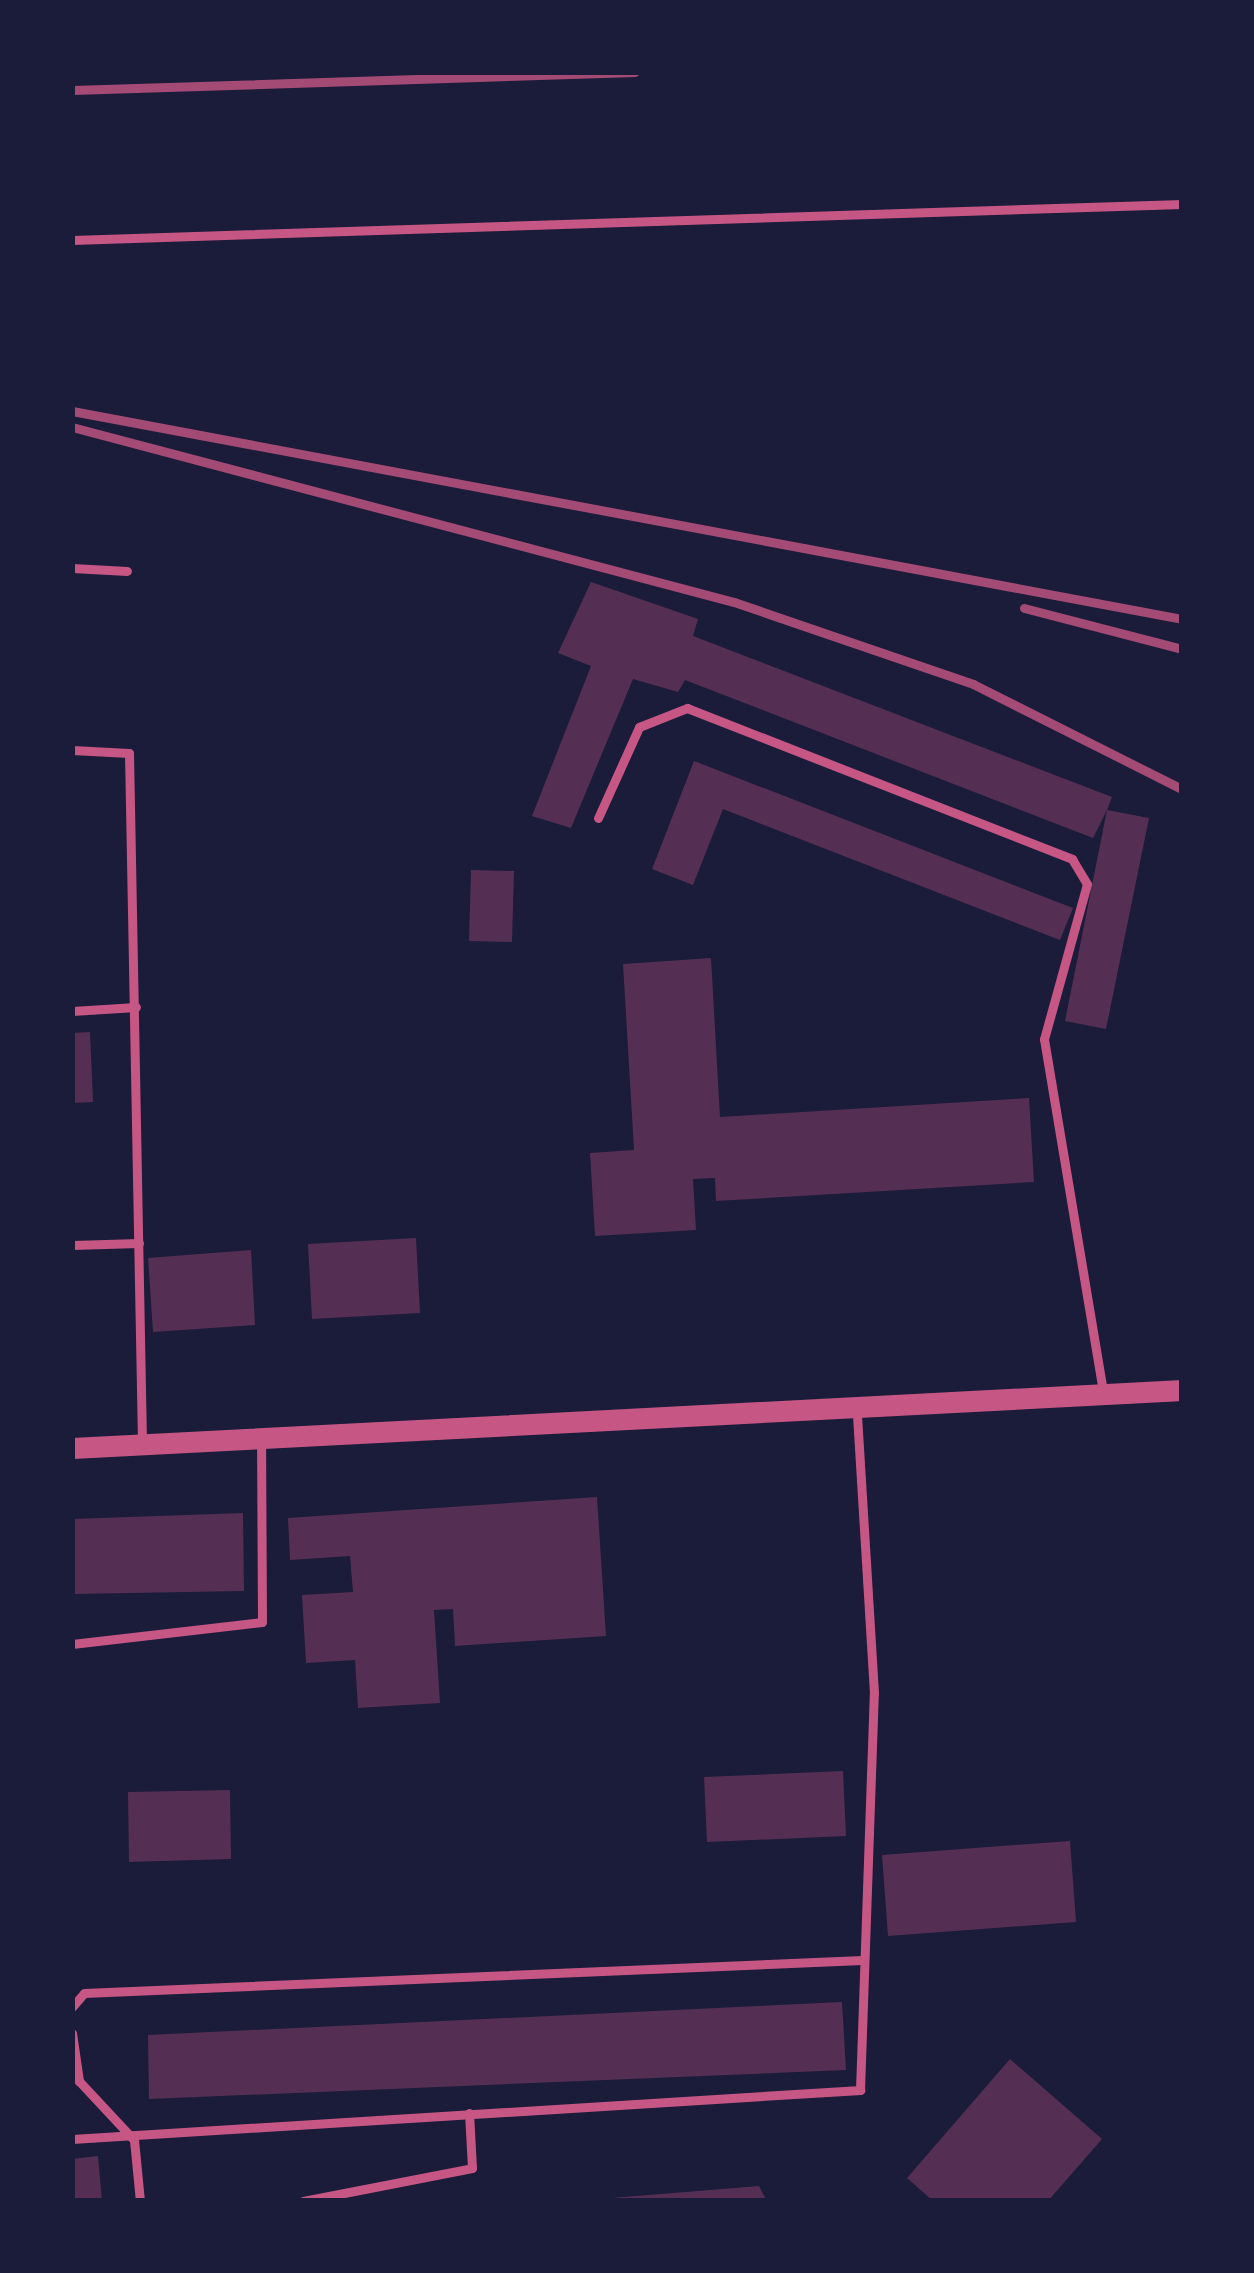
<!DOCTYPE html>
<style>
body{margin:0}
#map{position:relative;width:1254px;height:2273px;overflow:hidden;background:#1b1b3a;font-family:Lato,sans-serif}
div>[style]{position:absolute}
.building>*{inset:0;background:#542f53}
.service>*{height:9px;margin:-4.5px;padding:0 4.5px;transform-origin:4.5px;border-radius:4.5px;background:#c65784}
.tertiary>*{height:21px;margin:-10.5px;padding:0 10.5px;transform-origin:10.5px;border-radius:10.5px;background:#c65784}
.rail>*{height:9px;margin:-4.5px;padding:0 4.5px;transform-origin:4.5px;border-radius:4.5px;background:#a44b75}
span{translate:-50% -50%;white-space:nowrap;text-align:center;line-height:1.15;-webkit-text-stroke:12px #1b1b3a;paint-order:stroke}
.frame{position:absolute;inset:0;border:75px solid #1b1b3a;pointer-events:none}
</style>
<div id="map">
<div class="building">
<div style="clip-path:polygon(591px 582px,698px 619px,693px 636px,1112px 797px,1107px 810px,1093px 838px,685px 680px,678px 692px,633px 679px,571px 828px,532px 816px,591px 666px,558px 653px)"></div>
<div style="clip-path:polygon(694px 761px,1073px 908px,1060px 940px,723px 809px,693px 885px,652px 869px)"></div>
<div style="clip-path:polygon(1107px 810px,1149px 818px,1106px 1029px,1065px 1021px)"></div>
<div style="clip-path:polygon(471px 870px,514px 871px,512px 942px,469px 941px)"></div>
<div style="clip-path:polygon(711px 958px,720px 1117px,1029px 1098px,1034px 1182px,716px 1201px,715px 1178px,693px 1179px,696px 1230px,595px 1236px,590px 1153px,634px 1150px,623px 964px)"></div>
<div style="clip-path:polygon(90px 1032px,93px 1102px,72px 1103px,72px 1033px)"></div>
<div style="clip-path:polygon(416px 1238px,420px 1313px,312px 1319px,308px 1244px)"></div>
<div style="clip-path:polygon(251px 1250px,255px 1325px,153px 1332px,148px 1258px)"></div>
<div style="clip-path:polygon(597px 1497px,606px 1636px,455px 1646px,453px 1609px,434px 1610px,440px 1703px,358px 1708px,355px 1660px,306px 1663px,302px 1595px,353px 1592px,350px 1556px,290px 1560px,288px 1518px)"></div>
<div style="clip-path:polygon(243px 1513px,244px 1591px,72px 1594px,72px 1519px)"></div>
<div style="clip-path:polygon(843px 1771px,846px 1836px,707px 1842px,704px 1777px)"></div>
<div style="clip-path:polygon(230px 1790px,231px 1859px,129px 1862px,128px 1792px)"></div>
<div style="clip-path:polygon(1070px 1841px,1076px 1922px,888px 1936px,882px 1855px)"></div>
<div style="clip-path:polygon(842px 2002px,846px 2070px,149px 2099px,148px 2035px)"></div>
<div style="clip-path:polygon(1010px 2059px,1102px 2139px,1048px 2201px,933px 2201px,907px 2178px)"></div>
<div style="clip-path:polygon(98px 2156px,102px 2201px,72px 2201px,72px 2159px)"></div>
<div style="clip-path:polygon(759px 2186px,767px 2201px,612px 2201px,612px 2198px)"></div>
</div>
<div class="service">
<div style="left:72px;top:240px;width:1111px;rotate:-1.86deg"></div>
<div style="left:72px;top:568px;width:55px;rotate:3.1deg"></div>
<div style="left:72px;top:750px;width:57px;rotate:3deg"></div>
<div style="left:129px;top:753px;width:689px;rotate:88.92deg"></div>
<div style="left:598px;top:818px;width:100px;rotate:-65.7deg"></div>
<div style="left:639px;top:727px;width:52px;rotate:-21.6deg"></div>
<div style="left:687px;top:708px;width:414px;rotate:21.4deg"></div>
<div style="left:1072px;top:859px;width:29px;rotate:59deg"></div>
<div style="left:1087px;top:884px;width:161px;rotate:105.5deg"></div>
<div style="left:1044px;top:1039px;width:358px;rotate:80.5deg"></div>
<div style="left:72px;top:1011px;width:64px;rotate:-3.6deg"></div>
<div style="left:72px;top:1245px;width:67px;rotate:-1.7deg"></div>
<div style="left:72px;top:1644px;width:191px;rotate:-6.6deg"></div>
<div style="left:262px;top:1622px;width:182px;rotate:-90.3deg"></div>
<div style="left:72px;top:2007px;width:18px;rotate:-49deg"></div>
<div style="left:84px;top:1993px;width:779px;rotate:-2.43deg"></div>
<div style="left:72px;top:2033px;width:49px;rotate:81.7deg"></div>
<div style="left:79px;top:2081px;width:81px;rotate:47deg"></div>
<div style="left:134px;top:2140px;width:61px;rotate:84.4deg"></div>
<div style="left:72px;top:2139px;width:790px;rotate:-3.56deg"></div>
<div style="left:860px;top:2090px;width:397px;rotate:-88deg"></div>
<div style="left:874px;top:1693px;width:282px;rotate:-93.5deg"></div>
<div style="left:303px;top:2201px;width:172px;rotate:-11deg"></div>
<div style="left:472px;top:2168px;width:55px;rotate:-93.1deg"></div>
</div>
<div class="tertiary">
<div style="left:72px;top:1448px;width:1112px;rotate:-2.99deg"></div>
</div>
<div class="rail">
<div style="left:72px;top:90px;width:563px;rotate:-1.83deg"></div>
<div style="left:72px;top:411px;width:1129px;rotate:10.61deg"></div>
<div style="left:72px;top:427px;width:685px;rotate:14.81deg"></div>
<div style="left:734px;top:602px;width:253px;rotate:18.9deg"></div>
<div style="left:973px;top:684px;width:234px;rotate:26.7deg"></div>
<div style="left:1024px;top:608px;width:163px;rotate:14.5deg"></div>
</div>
<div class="frame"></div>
</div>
